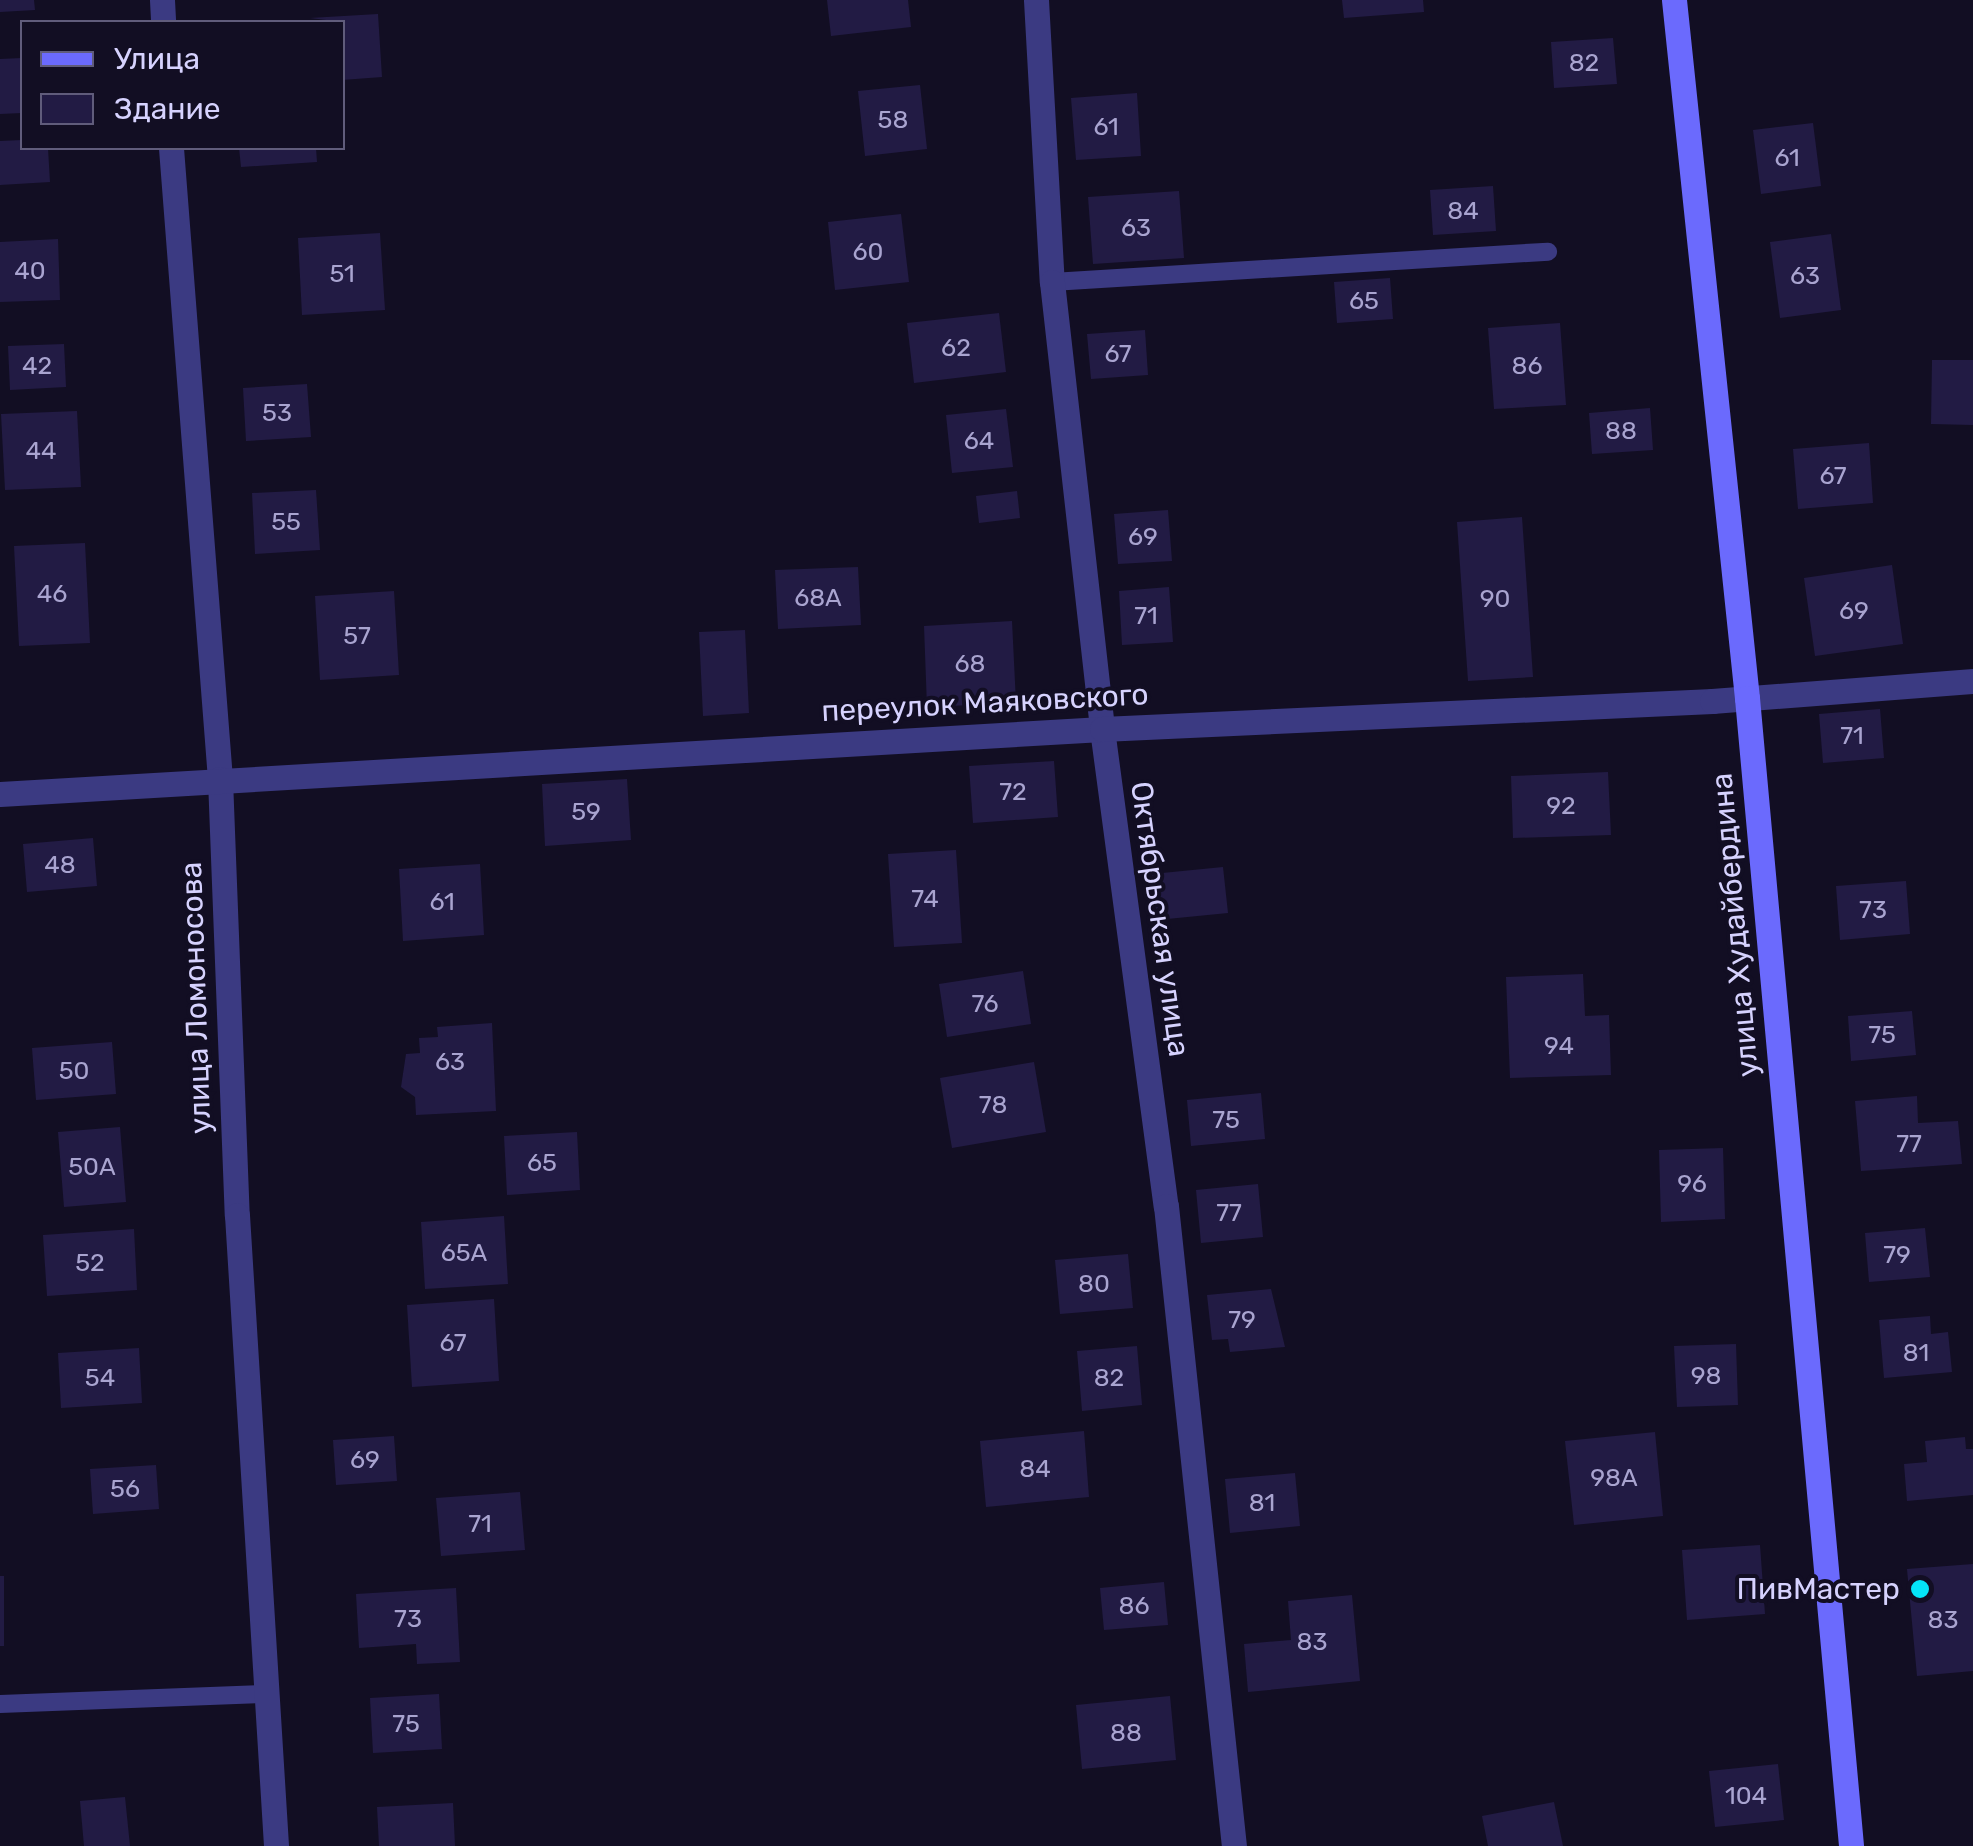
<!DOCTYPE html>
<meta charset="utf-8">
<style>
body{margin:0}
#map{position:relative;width:1973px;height:1846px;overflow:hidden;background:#120e23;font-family:Rubik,sans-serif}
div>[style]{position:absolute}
.building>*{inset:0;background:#221b44}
.lane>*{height:18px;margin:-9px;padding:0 9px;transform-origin:9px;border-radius:9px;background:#3b3a82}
.street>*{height:25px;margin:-12.5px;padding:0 12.5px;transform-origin:12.5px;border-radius:12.5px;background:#3b3a82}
.secondary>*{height:25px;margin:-12.5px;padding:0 12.5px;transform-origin:12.5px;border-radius:12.5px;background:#6b6afd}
.dots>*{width:28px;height:28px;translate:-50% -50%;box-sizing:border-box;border:5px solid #120e23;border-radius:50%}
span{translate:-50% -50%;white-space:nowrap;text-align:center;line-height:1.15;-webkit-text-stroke:8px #120e23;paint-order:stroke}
.number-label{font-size:25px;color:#a9a4d0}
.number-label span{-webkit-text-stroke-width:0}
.street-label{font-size:30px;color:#d6d2fe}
.poi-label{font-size:30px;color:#d6d2fe}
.right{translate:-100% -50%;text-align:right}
.legend{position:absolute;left:20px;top:20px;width:325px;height:130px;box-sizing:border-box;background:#120e23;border:2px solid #605c7b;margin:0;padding:12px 18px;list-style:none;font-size:30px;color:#d6d2fe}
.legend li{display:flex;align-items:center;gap:20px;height:50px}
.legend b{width:50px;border:2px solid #605c7b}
</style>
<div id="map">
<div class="building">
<div style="clip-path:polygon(0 0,34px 0,35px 10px,0 12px)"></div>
<div style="clip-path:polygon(827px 0,908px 0,911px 27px,831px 36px)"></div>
<div style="clip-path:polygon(1342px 0,1423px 0,1424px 12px,1344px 18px)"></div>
<div style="clip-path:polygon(378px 14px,382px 77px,342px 80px,342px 22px,310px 18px)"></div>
<div style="clip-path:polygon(1613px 38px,1617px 84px,1554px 88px,1551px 42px)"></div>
<div style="clip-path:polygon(22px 58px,22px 113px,0 114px,0 59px)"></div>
<div style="clip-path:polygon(920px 85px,927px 149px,865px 156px,858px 91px)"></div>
<div style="clip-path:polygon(1137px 93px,1141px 156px,1076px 160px,1071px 98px)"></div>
<div style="clip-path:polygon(1813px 123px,1821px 186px,1761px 194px,1753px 130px)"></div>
<div style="clip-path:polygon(22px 140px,22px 148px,48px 148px,50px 182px,0 185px,0 141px)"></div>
<div style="clip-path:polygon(239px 148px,316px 148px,317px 162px,241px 167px)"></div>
<div style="clip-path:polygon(1493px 186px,1496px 231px,1433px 235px,1430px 190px)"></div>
<div style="clip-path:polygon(1179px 191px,1184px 258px,1093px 264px,1088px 197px)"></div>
<div style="clip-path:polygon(901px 214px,909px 282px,835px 290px,828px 222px)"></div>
<div style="clip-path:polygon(380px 233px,385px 310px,302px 315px,298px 238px)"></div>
<div style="clip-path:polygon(1831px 234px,1841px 310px,1780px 318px,1770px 242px)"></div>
<div style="clip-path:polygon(58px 239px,60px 300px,0 302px,0 242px)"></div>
<div style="clip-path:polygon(1390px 278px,1393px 319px,1337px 323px,1334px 282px)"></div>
<div style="clip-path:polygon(999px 313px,1006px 372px,914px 383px,907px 323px)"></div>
<div style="clip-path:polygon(1560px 323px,1566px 405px,1494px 409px,1488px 328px)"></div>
<div style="clip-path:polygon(1145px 330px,1148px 375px,1091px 379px,1087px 334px)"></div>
<div style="clip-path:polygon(64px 344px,66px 387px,10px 390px,8px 346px)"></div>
<div style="clip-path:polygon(1932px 360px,1973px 360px,1973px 425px,1931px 424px)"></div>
<div style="clip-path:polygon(307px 384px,311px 437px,246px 441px,243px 388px)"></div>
<div style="clip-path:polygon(1650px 408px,1653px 450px,1592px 454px,1589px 413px)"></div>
<div style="clip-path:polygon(1006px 409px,1013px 467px,952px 473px,946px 415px)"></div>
<div style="clip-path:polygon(77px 411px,81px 487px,5px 490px,1px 414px)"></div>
<div style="clip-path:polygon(1869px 443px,1873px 503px,1798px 509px,1793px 449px)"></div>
<div style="clip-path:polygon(316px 490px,320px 550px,255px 554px,252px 493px)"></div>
<div style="clip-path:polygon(1017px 491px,1020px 518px,979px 523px,976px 496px)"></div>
<div style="clip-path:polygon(1168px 510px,1172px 561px,1118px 564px,1114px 514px)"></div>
<div style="clip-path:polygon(1522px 517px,1533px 677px,1468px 681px,1457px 522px)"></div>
<div style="clip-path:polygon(85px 543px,90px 643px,19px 646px,14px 546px)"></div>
<div style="clip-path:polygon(1892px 565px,1903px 644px,1815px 656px,1804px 578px)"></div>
<div style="clip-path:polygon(858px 567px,861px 625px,778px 629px,775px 570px)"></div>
<div style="clip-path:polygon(1169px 587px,1173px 642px,1122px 645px,1119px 591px)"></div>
<div style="clip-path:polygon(394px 591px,399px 675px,320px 680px,315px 596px)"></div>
<div style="clip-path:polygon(1012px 621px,1016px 703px,927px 707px,924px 626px)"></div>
<div style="clip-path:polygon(745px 630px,749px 713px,703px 716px,699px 632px)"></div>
<div style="clip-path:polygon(1880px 709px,1884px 758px,1823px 763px,1819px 714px)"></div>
<div style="clip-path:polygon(1054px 761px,1058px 817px,973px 823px,969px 766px)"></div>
<div style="clip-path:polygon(1608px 772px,1611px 835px,1513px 838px,1511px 776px)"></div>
<div style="clip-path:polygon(627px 779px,631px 840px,545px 846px,542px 784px)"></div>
<div style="clip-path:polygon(93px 838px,97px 886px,27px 892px,23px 844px)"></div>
<div style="clip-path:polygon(956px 850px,962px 943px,894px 947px,888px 854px)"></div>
<div style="clip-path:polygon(480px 864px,484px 935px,403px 941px,399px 869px)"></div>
<div style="clip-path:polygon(1223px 867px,1228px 913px,1157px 920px,1152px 874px)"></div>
<div style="clip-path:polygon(1906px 881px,1910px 934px,1840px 940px,1836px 886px)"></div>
<div style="clip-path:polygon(1023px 971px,1031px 1024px,947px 1037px,939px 984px)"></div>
<div style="clip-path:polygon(1583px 974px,1585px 1016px,1609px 1015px,1611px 1075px,1510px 1078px,1506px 977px)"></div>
<div style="clip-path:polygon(1912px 1011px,1916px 1055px,1851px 1061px,1848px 1016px)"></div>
<div style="clip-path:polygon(492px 1023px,496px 1111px,416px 1115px,415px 1097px,401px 1087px,406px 1054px,420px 1053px,419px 1038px,438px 1037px,437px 1027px)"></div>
<div style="clip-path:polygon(112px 1042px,116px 1094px,36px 1100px,32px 1048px)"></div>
<div style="clip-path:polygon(1034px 1062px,1046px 1132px,952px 1148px,940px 1078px)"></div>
<div style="clip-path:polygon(1261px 1093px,1265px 1139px,1191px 1146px,1187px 1100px)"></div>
<div style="clip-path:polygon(1917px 1096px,1918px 1123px,1958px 1121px,1962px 1164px,1861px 1171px,1855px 1101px)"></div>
<div style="clip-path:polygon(120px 1127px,126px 1202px,64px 1207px,58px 1132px)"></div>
<div style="clip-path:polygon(577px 1132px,580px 1190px,507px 1195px,504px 1136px)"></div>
<div style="clip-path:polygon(1723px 1148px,1725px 1219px,1661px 1222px,1659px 1150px)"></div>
<div style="clip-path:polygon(1258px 1184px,1263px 1237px,1201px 1243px,1196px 1190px)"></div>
<div style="clip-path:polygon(504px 1216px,508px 1284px,425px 1289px,421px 1222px)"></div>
<div style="clip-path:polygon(1925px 1228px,1930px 1277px,1869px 1282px,1865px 1233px)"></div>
<div style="clip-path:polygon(134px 1229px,137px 1290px,47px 1296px,43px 1235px)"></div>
<div style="clip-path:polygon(1128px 1254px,1133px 1308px,1060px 1314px,1055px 1260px)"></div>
<div style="clip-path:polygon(1271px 1289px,1285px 1347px,1230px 1352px,1228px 1339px,1212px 1340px,1207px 1295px)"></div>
<div style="clip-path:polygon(494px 1299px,499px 1381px,412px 1387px,407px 1305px)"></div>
<div style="clip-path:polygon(1930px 1316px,1931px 1334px,1948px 1332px,1952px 1372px,1884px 1378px,1879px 1320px)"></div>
<div style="clip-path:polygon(1736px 1344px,1738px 1405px,1677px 1407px,1674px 1346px)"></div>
<div style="clip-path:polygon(1137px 1346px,1142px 1405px,1082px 1411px,1077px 1351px)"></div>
<div style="clip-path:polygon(139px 1348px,142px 1403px,61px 1408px,58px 1353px)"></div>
<div style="clip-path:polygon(1084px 1431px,1089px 1497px,986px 1507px,980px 1441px)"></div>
<div style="clip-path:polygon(1655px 1432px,1663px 1516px,1574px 1525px,1565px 1441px)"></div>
<div style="clip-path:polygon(394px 1436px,397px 1481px,336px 1485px,333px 1440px)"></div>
<div style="clip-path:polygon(1965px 1437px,1966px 1449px,1973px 1449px,1973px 1495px,1907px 1501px,1904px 1464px,1927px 1462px,1925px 1441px)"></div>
<div style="clip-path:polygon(156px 1465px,159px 1509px,93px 1514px,90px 1469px)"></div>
<div style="clip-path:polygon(1295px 1473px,1300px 1526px,1230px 1533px,1225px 1479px)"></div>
<div style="clip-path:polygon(520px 1492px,525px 1550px,441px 1556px,436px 1498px)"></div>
<div style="clip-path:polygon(1760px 1545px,1765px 1614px,1687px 1620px,1682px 1550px)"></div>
<div style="clip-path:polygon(1973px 1564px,1973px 1671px,1917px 1676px,1907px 1569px)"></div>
<div style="clip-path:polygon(0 1576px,4px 1576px,4px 1646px,0 1646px)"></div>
<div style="clip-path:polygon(1164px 1582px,1168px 1625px,1104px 1630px,1100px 1588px)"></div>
<div style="clip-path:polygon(456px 1588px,460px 1662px,417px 1664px,416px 1644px,359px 1648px,356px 1594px)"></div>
<div style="clip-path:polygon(1352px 1595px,1360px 1681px,1248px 1692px,1244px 1644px,1291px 1640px,1288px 1601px)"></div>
<div style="clip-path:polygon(439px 1694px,442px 1749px,373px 1753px,370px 1698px)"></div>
<div style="clip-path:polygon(1170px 1696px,1176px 1760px,1082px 1769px,1076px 1705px)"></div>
<div style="clip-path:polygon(1778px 1764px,1784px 1820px,1715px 1827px,1709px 1771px)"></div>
<div style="clip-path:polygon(125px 1797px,130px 1846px,84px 1846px,80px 1801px)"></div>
<div style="clip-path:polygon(1554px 1802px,1563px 1846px,1488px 1846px,1482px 1816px)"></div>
<div style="clip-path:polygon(453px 1803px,455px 1846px,379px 1846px,377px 1807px)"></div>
</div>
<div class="lane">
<div style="left:1052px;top:282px;width:497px;rotate:-3.5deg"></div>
<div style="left:0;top:1704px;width:265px;rotate:-2.2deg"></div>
</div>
<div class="street">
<div style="left:162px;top:0;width:22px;rotate:87deg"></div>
<div style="left:1036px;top:0;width:282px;rotate:86.8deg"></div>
<div style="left:1052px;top:282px;width:450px;rotate:83.6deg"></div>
<div style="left:1102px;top:729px;width:481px;rotate:82.4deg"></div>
<div style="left:1166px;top:1206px;width:644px;rotate:83.94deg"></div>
<div style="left:171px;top:148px;width:633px;rotate:85.56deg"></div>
<div style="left:220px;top:779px;width:436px;rotate:87.8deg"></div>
<div style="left:237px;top:1215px;width:632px;rotate:86.46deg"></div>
<div style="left:0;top:794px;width:1104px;rotate:-3.38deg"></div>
<div style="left:1102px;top:729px;width:611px;rotate:-2.63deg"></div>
<div style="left:1712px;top:701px;width:262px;rotate:-4.4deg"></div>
</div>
<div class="secondary">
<div style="left:1674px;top:0;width:702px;rotate:84.03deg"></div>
<div style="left:1747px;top:698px;width:1153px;rotate:84.82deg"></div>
</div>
<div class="dots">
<div style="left:1920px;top:1589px;background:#04e5f8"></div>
</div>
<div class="number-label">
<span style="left:1584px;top:63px">82</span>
<span style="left:893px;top:120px">58</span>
<span style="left:1106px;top:127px">61</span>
<span style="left:1787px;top:158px">61</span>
<span style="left:1463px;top:211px">84</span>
<span style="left:1136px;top:228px">63</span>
<span style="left:868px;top:252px">60</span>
<span style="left:30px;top:271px">40</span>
<span style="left:342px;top:274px">51</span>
<span style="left:1805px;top:276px">63</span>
<span style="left:1364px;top:301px">65</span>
<span style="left:956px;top:348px">62</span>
<span style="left:1118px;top:354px">67</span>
<span style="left:37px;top:366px">42</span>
<span style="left:1527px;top:366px">86</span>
<span style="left:277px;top:413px">53</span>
<span style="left:1621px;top:431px">88</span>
<span style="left:979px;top:441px">64</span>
<span style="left:41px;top:451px">44</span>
<span style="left:1833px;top:476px">67</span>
<span style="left:286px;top:522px">55</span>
<span style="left:1143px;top:537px">69</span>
<span style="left:52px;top:594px">46</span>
<span style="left:818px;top:598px">68А</span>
<span style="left:1495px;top:599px">90</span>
<span style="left:1854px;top:611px">69</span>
<span style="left:1146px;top:616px">71</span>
<span style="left:357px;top:636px">57</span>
<span style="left:970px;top:664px">68</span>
<span style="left:1852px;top:736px">71</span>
<span style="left:1013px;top:792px">72</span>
<span style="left:1561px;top:806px">92</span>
<span style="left:586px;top:812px">59</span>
<span style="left:60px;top:865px">48</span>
<span style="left:925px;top:899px">74</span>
<span style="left:442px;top:902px">61</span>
<span style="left:1873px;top:910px">73</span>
<span style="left:985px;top:1004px">76</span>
<span style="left:1882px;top:1035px">75</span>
<span style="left:1559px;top:1046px">94</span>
<span style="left:450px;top:1062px">63</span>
<span style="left:74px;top:1071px">50</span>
<span style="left:993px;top:1105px">78</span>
<span style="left:1226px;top:1120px">75</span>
<span style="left:1909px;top:1144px">77</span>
<span style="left:542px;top:1163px">65</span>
<span style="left:92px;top:1167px">50А</span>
<span style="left:1692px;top:1184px">96</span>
<span style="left:1229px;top:1213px">77</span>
<span style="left:464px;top:1253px">65А</span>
<span style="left:1897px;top:1255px">79</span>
<span style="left:90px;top:1263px">52</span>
<span style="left:1094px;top:1284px">80</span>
<span style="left:1242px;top:1320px">79</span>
<span style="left:453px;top:1343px">67</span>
<span style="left:1916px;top:1353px">81</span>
<span style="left:1706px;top:1376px">98</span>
<span style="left:100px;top:1378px">54</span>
<span style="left:1109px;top:1378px">82</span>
<span style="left:365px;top:1460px">69</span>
<span style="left:1035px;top:1469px">84</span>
<span style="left:1614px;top:1478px">98А</span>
<span style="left:125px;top:1489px">56</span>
<span style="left:1262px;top:1503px">81</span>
<span style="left:480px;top:1524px">71</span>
<span style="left:1134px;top:1606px">86</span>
<span style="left:408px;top:1619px">73</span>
<span style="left:1943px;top:1620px">83</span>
<span style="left:1312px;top:1642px">83</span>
<span style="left:406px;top:1724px">75</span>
<span style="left:1126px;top:1733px">88</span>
<span style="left:1746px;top:1796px">104</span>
</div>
<div class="street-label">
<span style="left:985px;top:703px;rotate:-3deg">переулок Маяковского</span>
<span style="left:1160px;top:919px;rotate:82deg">Октябрьская улица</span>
<span style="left:1735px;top:925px;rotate:-95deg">улица Худайбердина</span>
<span style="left:196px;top:998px;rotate:-92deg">улица Ломоносова</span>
</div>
<div class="poi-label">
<span class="right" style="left:1900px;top:1589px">ПивМастер</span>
</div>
<ul class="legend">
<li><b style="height:12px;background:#6b6afd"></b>Улица</li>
<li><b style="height:28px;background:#221b44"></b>Здание</li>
</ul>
</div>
